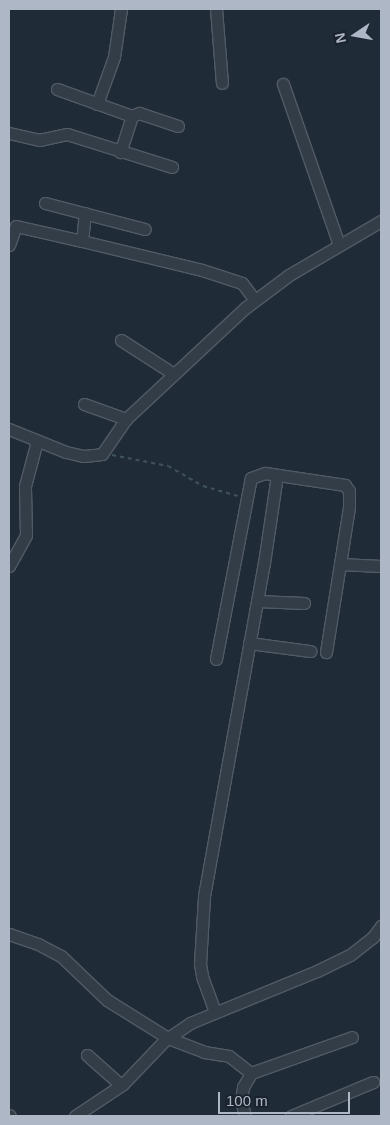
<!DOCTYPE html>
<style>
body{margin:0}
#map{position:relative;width:390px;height:1125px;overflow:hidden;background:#202b38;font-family:Arial,sans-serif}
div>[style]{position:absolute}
.path>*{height:2px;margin-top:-1px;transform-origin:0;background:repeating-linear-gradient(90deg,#3f5456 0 4px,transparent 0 8px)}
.roads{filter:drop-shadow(1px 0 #515a66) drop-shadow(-1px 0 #515a66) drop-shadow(0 1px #515a66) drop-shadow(0 -1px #515a66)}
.minor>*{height:11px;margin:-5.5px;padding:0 5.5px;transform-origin:5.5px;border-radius:5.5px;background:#333d48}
span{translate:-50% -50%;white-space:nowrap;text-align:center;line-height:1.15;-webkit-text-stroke:5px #19222d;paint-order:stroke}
.frame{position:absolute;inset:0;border:10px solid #aeb7c5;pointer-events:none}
.north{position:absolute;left:330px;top:10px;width:50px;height:50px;-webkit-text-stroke:4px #19222d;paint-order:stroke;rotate:258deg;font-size:14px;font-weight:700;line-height:20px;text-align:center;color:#aeb7c5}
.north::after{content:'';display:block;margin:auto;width:18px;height:22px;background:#aeb7c5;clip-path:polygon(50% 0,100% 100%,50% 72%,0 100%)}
.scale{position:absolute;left:218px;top:1092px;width:132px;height:22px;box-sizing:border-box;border:2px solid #aeb7c5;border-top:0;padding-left:6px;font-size:15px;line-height:18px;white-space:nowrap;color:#aeb7c5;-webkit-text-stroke:4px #19222d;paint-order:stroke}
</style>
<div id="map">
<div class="path">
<div style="left:112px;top:455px;width:57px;rotate:11.1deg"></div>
<div style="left:168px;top:466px;width:40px;rotate:29.7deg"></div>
<div style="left:203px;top:486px;width:37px;rotate:16deg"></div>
</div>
<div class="roads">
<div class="minor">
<div style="left:216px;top:9px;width:74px;rotate:85.4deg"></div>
<div style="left:283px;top:84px;width:170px;rotate:70.8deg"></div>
<div style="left:57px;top:89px;width:80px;rotate:19.8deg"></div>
<div style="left:132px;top:116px;width:38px;rotate:108deg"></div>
<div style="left:97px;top:104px;width:50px;rotate:-70.1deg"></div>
<div style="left:114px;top:57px;width:49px;rotate:-81.7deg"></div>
<div style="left:132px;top:116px;width:8px;rotate:-23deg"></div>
<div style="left:139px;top:113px;width:41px;rotate:18.4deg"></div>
<div style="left:9px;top:133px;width:31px;rotate:13deg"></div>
<div style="left:39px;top:140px;width:29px;rotate:-12deg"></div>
<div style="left:67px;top:134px;width:110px;rotate:17.4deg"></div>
<div style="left:45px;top:203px;width:103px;rotate:14.6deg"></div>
<div style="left:82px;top:241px;width:28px;rotate:-84deg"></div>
<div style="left:9px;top:245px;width:20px;rotate:-70deg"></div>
<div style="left:16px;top:226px;width:68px;rotate:12.8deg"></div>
<div style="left:82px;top:241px;width:123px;rotate:13.6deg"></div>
<div style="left:202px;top:270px;width:42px;rotate:18deg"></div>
<div style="left:242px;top:283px;width:21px;rotate:53deg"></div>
<div style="left:121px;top:340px;width:63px;rotate:32.7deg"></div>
<div style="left:84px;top:404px;width:45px;rotate:19.7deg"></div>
<div style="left:9px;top:429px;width:61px;rotate:22deg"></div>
<div style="left:66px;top:452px;width:18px;rotate:13deg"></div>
<div style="left:84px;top:456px;width:18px;rotate:-6deg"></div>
<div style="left:102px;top:454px;width:42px;rotate:-55.6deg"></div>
<div style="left:126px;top:419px;width:163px;rotate:-43deg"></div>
<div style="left:245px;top:308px;width:55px;rotate:-36.9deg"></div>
<div style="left:289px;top:275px;width:107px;rotate:-30.4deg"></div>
<div style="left:340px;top:564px;width:41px;rotate:2.8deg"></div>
<div style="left:9px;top:566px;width:35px;rotate:-61deg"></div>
<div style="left:26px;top:535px;width:49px;rotate:-91.2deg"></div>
<div style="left:25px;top:486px;width:47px;rotate:-75.1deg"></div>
<div style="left:257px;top:601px;width:47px;rotate:2.4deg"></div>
<div style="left:249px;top:643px;width:62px;rotate:7.5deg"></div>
<div style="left:216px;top:659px;width:184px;rotate:-79.1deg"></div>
<div style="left:251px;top:478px;width:15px;rotate:-20deg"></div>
<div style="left:265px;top:473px;width:81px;rotate:8.5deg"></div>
<div style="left:345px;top:485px;width:7px;rotate:56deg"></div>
<div style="left:349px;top:491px;width:16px;rotate:90deg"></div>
<div style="left:349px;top:507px;width:147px;rotate:99deg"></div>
<div style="left:9px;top:934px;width:31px;rotate:19deg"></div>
<div style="left:38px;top:944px;width:26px;rotate:28deg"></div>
<div style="left:61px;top:956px;width:64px;rotate:43.7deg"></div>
<div style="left:107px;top:1000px;width:72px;rotate:31.9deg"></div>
<div style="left:168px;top:1038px;width:39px;rotate:21deg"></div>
<div style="left:204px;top:1052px;width:25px;rotate:9deg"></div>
<div style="left:229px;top:1056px;width:28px;rotate:38deg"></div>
<div style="left:251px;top:1073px;width:107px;rotate:-19.6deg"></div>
<div style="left:215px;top:1012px;width:38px;rotate:-110deg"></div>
<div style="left:202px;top:976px;width:12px;rotate:-99deg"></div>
<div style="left:200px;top:964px;width:68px;rotate:-86.6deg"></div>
<div style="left:204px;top:896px;width:338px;rotate:-79.8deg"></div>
<div style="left:264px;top:563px;width:89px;rotate:-81.6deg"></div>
<div style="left:87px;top:1055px;width:45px;rotate:41.4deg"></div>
<div style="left:9px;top:1115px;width:1px;rotate:45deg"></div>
<div style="left:75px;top:1116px;width:58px;rotate:-33.7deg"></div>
<div style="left:123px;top:1084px;width:61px;rotate:-46.3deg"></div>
<div style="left:165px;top:1040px;width:30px;rotate:-34deg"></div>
<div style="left:190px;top:1023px;width:137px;rotate:-22.3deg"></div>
<div style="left:317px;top:971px;width:37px;rotate:-26deg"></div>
<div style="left:350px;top:955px;width:29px;rotate:-38deg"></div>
<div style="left:373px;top:937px;width:14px;rotate:-54deg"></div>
<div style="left:245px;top:1116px;width:16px;rotate:-104deg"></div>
<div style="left:241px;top:1100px;width:13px;rotate:-81deg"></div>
<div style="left:243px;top:1087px;width:16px;rotate:-60deg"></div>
<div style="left:291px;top:1116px;width:89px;rotate:-22.5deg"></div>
</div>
</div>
<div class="frame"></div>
<div class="north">N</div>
<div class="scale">100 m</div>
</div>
